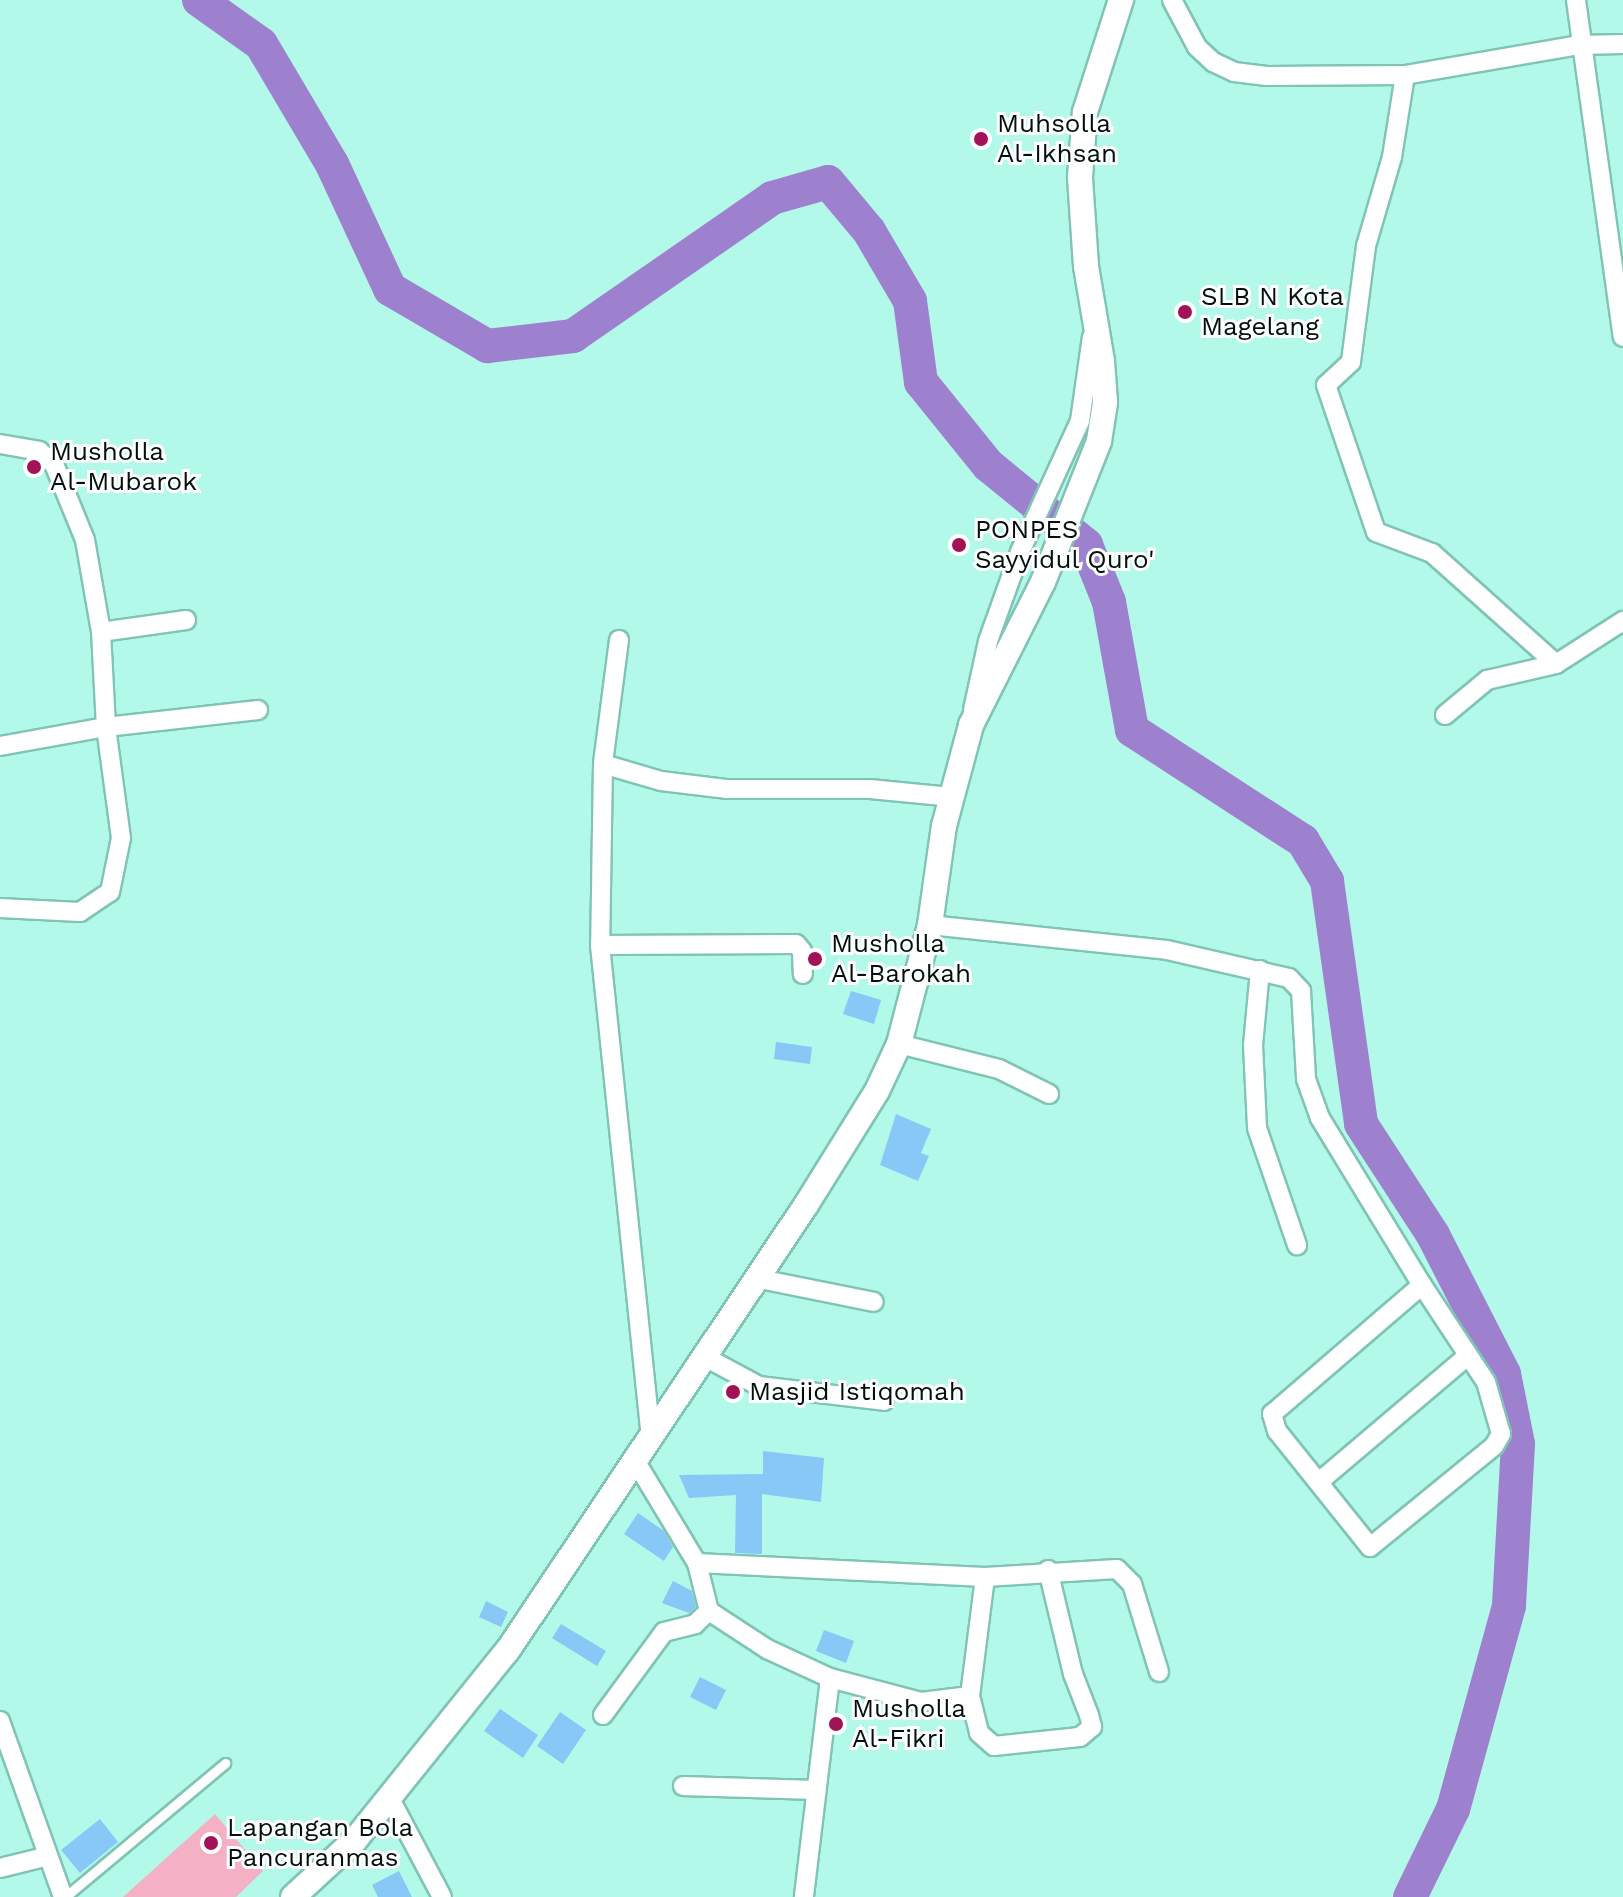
<!DOCTYPE html>
<style>
body{margin:0}
#map{position:relative;width:1623px;height:1897px;overflow:hidden;background:#b3f9ea;font-family:"Work Sans",sans-serif}
div>[style]{position:absolute}
.green>*{inset:0;background:#f4b1c5}
.river>*{height:34px;margin:-17px;padding:0 17px;transform-origin:17px;border-radius:17px;background:#9d81ce}
.building>*{inset:0;background:#87c8f6}
.roads{filter:drop-shadow(2px 0 #80c4b6) drop-shadow(-2px 0 #80c4b6) drop-shadow(0 2px #80c4b6) drop-shadow(0 -2px #80c4b6)}
.service>*{height:9px;margin:-4.5px;padding:0 4.5px;transform-origin:4.5px;border-radius:4.5px;background:#fff}
.minor>*{height:18px;margin:-9px;padding:0 9px;transform-origin:9px;border-radius:9px;background:#fff}
.tertiary>*{height:24px;margin:-12px;padding:0 12px;transform-origin:12px;border-radius:12px;background:#fff}
.dots>*{width:22px;height:22px;translate:-50% -50%;box-sizing:border-box;border:4px solid #fff;border-radius:50%}
span{translate:-50% -50%;white-space:nowrap;text-align:center;line-height:1.15;-webkit-text-stroke:6px #fff;paint-order:stroke}
.poi-label{font-size:26px;color:#00110d}
.left{translate:0 -50%;text-align:left}
</style>
<div id="map">
<div class="green">
<div style="clip-path:polygon(215px 1814px,263px 1871px,236px 1897px,123px 1897px)"></div>
</div>
<div class="river">
<div style="left:199px;top:0;width:76px;rotate:35.4deg"></div>
<div style="left:261px;top:44px;width:139px;rotate:59.4deg"></div>
<div style="left:332px;top:164px;width:138px;rotate:65.1deg"></div>
<div style="left:390px;top:289px;width:113px;rotate:30.4deg"></div>
<div style="left:487px;top:346px;width:87px;rotate:-6.6deg"></div>
<div style="left:573px;top:336px;width:242px;rotate:-34.7deg"></div>
<div style="left:772px;top:198px;width:58px;rotate:-15.9deg"></div>
<div style="left:828px;top:182px;width:64px;rotate:50.1deg"></div>
<div style="left:869px;top:231px;width:81px;rotate:59.6deg"></div>
<div style="left:910px;top:301px;width:82px;rotate:82.3deg"></div>
<div style="left:921px;top:382px;width:107px;rotate:51.1deg"></div>
<div style="left:988px;top:465px;width:127px;rotate:39.2deg"></div>
<div style="left:1086px;top:545px;width:61px;rotate:68deg"></div>
<div style="left:1109px;top:602px;width:130px;rotate:79.8deg"></div>
<div style="left:1132px;top:730px;width:204px;rotate:33deg"></div>
<div style="left:1303px;top:841px;width:47px;rotate:59deg"></div>
<div style="left:1327px;top:881px;width:245px;rotate:82deg"></div>
<div style="left:1361px;top:1124px;width:132px;rotate:57deg"></div>
<div style="left:1433px;top:1235px;width:156px;rotate:62.9deg"></div>
<div style="left:1504px;top:1374px;width:71px;rotate:78.7deg"></div>
<div style="left:1518px;top:1444px;width:162px;rotate:93.2deg"></div>
<div style="left:1509px;top:1606px;width:211px;rotate:105.4deg"></div>
<div style="left:1453px;top:1809px;width:98px;rotate:116deg"></div>
</div>
<div class="building">
<div style="clip-path:polygon(851px 991px,881px 1000px,874px 1024px,843px 1014px)"></div>
<div style="clip-path:polygon(776px 1042px,812px 1047px,810px 1064px,774px 1059px)"></div>
<div style="clip-path:polygon(896px 1114px,931px 1129px,921px 1153px,929px 1156px,918px 1181px,880px 1165px)"></div>
<div style="clip-path:polygon(763px 1451px,824px 1458px,821px 1502px,762px 1494px,762px 1554px,735px 1553px,736px 1495px,689px 1498px,679px 1475px,763px 1474px)"></div>
<div style="clip-path:polygon(638px 1513px,664px 1531px,673px 1547px,664px 1561px,624px 1534px)"></div>
<div style="clip-path:polygon(673px 1581px,692px 1591px,696px 1607px,689px 1613px,662px 1603px)"></div>
<div style="clip-path:polygon(486px 1601px,508px 1612px,501px 1627px,479px 1617px)"></div>
<div style="clip-path:polygon(561px 1624px,606px 1651px,597px 1666px,552px 1638px)"></div>
<div style="clip-path:polygon(824px 1630px,854px 1641px,846px 1663px,816px 1651px)"></div>
<div style="clip-path:polygon(700px 1677px,726px 1690px,716px 1710px,690px 1697px)"></div>
<div style="clip-path:polygon(500px 1709px,538px 1735px,523px 1758px,484px 1731px)"></div>
<div style="clip-path:polygon(560px 1712px,586px 1730px,563px 1764px,537px 1746px)"></div>
<div style="clip-path:polygon(100px 1819px,118px 1842px,80px 1873px,61px 1850px)"></div>
<div style="clip-path:polygon(399px 1871px,412px 1897px,378px 1897px,372px 1885px)"></div>
</div>
<div class="roads">
<div class="service">
<div style="left:65px;top:1897px;width:209px;rotate:-39.9deg"></div>
</div>
<div class="minor">
<div style="left:1172px;top:0;width:53px;rotate:62deg"></div>
<div style="left:1197px;top:47px;width:22px;rotate:43deg"></div>
<div style="left:1213px;top:62px;width:23px;rotate:25deg"></div>
<div style="left:1234px;top:72px;width:33px;rotate:7deg"></div>
<div style="left:1267px;top:76px;width:138px;rotate:-0.4deg"></div>
<div style="left:1405px;top:75px;width:176px;rotate:-9.8deg"></div>
<div style="left:1578px;top:45px;width:45px;rotate:-1.3deg"></div>
<div style="left:1576px;top:0;width:340px;rotate:82.1deg"></div>
<div style="left:1405px;top:75px;width:83px;rotate:99deg"></div>
<div style="left:1392px;top:157px;width:93px;rotate:106.3deg"></div>
<div style="left:1366px;top:246px;width:117px;rotate:97.4deg"></div>
<div style="left:1351px;top:362px;width:34px;rotate:137deg"></div>
<div style="left:1326px;top:385px;width:155px;rotate:71.2deg"></div>
<div style="left:1376px;top:532px;width:60px;rotate:20.6deg"></div>
<div style="left:1432px;top:553px;width:166px;rotate:41.8deg"></div>
<div style="left:0;top:444px;width:40px;rotate:10deg"></div>
<div style="left:39px;top:451px;width:20px;rotate:41deg"></div>
<div style="left:54px;top:464px;width:82px;rotate:67.8deg"></div>
<div style="left:85px;top:540px;width:93px;rotate:80.1deg"></div>
<div style="left:619px;top:640px;width:125px;rotate:97.4deg"></div>
<div style="left:603px;top:764px;width:181px;rotate:90.9deg"></div>
<div style="left:600px;top:945px;width:497px;rotate:84.1deg"></div>
<div style="left:973px;top:710px;width:71px;rotate:-77.7deg"></div>
<div style="left:988px;top:641px;width:95px;rotate:-70.2deg"></div>
<div style="left:1020px;top:552px;width:144px;rotate:-65.4deg"></div>
<div style="left:1080px;top:421px;width:85px;rotate:-81.9deg"></div>
<div style="left:1445px;top:715px;width:55px;rotate:-39.8deg"></div>
<div style="left:1487px;top:680px;width:71px;rotate:-13.1deg"></div>
<div style="left:1556px;top:664px;width:80px;rotate:-32.7deg"></div>
<div style="left:0;top:746px;width:108px;rotate:-10.2deg"></div>
<div style="left:106px;top:727px;width:95px;rotate:-93deg"></div>
<div style="left:101px;top:632px;width:86px;rotate:-8deg"></div>
<div style="left:603px;top:764px;width:60px;rotate:16.3deg"></div>
<div style="left:661px;top:781px;width:65px;rotate:7deg"></div>
<div style="left:726px;top:789px;width:144px"></div>
<div style="left:870px;top:789px;width:81px;rotate:5.6deg"></div>
<div style="left:0;top:908px;width:80px;rotate:2.9deg"></div>
<div style="left:80px;top:912px;width:36px;rotate:-34deg"></div>
<div style="left:110px;top:892px;width:55px;rotate:-78.5deg"></div>
<div style="left:121px;top:838px;width:112px;rotate:-97.7deg"></div>
<div style="left:106px;top:727px;width:153px;rotate:-6.4deg"></div>
<div style="left:930px;top:925px;width:238px;rotate:6deg"></div>
<div style="left:1167px;top:950px;width:125px;rotate:12.9deg"></div>
<div style="left:1289px;top:978px;width:18px;rotate:47deg"></div>
<div style="left:1301px;top:991px;width:88px;rotate:86.7deg"></div>
<div style="left:1306px;top:1079px;width:41px;rotate:70.3deg"></div>
<div style="left:1320px;top:1118px;width:196px;rotate:58.6deg"></div>
<div style="left:600px;top:945px;width:196px;rotate:-0.3deg"></div>
<div style="left:796px;top:944px;width:9px;rotate:49deg"></div>
<div style="left:802px;top:951px;width:23px;rotate:88deg"></div>
<div style="left:1260px;top:970px;width:75px;rotate:95.3deg"></div>
<div style="left:1253px;top:1045px;width:83px;rotate:87.2deg"></div>
<div style="left:1257px;top:1128px;width:124px;rotate:71.1deg"></div>
<div style="left:899px;top:1044px;width:103px;rotate:14deg"></div>
<div style="left:999px;top:1069px;width:56px;rotate:26.6deg"></div>
<div style="left:755px;top:1278px;width:121px;rotate:11.4deg"></div>
<div style="left:1422px;top:1285px;width:116px;rotate:56.6deg"></div>
<div style="left:1486px;top:1382px;width:54px;rotate:73.9deg"></div>
<div style="left:1501px;top:1434px;width:14px;rotate:120deg"></div>
<div style="left:1494px;top:1446px;width:160px;rotate:140.8deg"></div>
<div style="left:1370px;top:1547px;width:149px;rotate:-128.7deg"></div>
<div style="left:1277px;top:1431px;width:18px;rotate:-106deg"></div>
<div style="left:1272px;top:1414px;width:198px;rotate:-40.7deg"></div>
<div style="left:705px;top:1357px;width:61px;rotate:28.2deg"></div>
<div style="left:759px;top:1386px;width:126px;rotate:6.8deg"></div>
<div style="left:636px;top:1462px;width:118px;rotate:58.9deg"></div>
<div style="left:697px;top:1563px;width:49px;rotate:76deg"></div>
<div style="left:709px;top:1611px;width:69px;rotate:33.2deg"></div>
<div style="left:767px;top:1649px;width:69px;rotate:24.7deg"></div>
<div style="left:830px;top:1678px;width:221px;rotate:96.8deg"></div>
<div style="left:1320px;top:1481px;width:192px;rotate:-40.3deg"></div>
<div style="left:697px;top:1563px;width:288px;rotate:2.8deg"></div>
<div style="left:985px;top:1577px;width:132px;rotate:-3.5deg"></div>
<div style="left:1117px;top:1569px;width:21px;rotate:45deg"></div>
<div style="left:1132px;top:1584px;width:92px;rotate:72.9deg"></div>
<div style="left:830px;top:1678px;width:94px;rotate:14.8deg"></div>
<div style="left:921px;top:1702px;width:49px;rotate:-7deg"></div>
<div style="left:970px;top:1696px;width:38px;rotate:76deg"></div>
<div style="left:979px;top:1733px;width:20px;rotate:41deg"></div>
<div style="left:994px;top:1746px;width:86px;rotate:-6deg"></div>
<div style="left:1080px;top:1737px;width:16px;rotate:-40deg"></div>
<div style="left:1092px;top:1727px;width:12px;rotate:-104deg"></div>
<div style="left:1089px;top:1715px;width:44px;rotate:-111.3deg"></div>
<div style="left:1073px;top:1674px;width:107px;rotate:-103.5deg"></div>
<div style="left:970px;top:1696px;width:120px;rotate:-82.8deg"></div>
<div style="left:603px;top:1715px;width:103px;rotate:-53.7deg"></div>
<div style="left:664px;top:1632px;width:32px;rotate:-14deg"></div>
<div style="left:695px;top:1624px;width:19px;rotate:-43deg"></div>
<div style="left:0;top:1721px;width:187px;rotate:70.3deg"></div>
<div style="left:683px;top:1786px;width:133px;rotate:1.7deg"></div>
<div style="left:388px;top:1795px;width:115px;rotate:62.1deg"></div>
<div style="left:0;top:1868px;width:49px;rotate:-14deg"></div>
</div>
<div class="tertiary">
<div style="left:293px;top:1897px;width:84px;rotate:-42.6deg"></div>
<div style="left:355px;top:1840px;width:244px;rotate:-51.2deg"></div>
<div style="left:508px;top:1650px;width:536px;rotate:-56.19deg"></div>
<div style="left:806px;top:1205px;width:134px;rotate:-58.1deg"></div>
<div style="left:877px;top:1091px;width:52px;rotate:-64.9deg"></div>
<div style="left:899px;top:1044px;width:123px;rotate:-75.4deg"></div>
<div style="left:930px;top:925px;width:100px;rotate:-82deg"></div>
<div style="left:944px;top:826px;width:105px;rotate:-75deg"></div>
<div style="left:971px;top:725px;width:160px;rotate:-63.3deg"></div>
<div style="left:1043px;top:582px;width:152px;rotate:-68.3deg"></div>
<div style="left:1099px;top:441px;width:39px;rotate:-81deg"></div>
<div style="left:1105px;top:402px;width:41px;rotate:-94.2deg"></div>
<div style="left:1102px;top:361px;width:96px;rotate:-99.6deg"></div>
<div style="left:1086px;top:266px;width:89px;rotate:-93.9deg"></div>
<div style="left:1080px;top:177px;width:65px;rotate:-85.6deg"></div>
<div style="left:1085px;top:112px;width:118px;rotate:-72.2deg"></div>
</div>
</div>
<div class="dots">
<div style="left:981px;top:139px;background:#a21257"></div>
<div style="left:1185px;top:312px;background:#a21257"></div>
<div style="left:34px;top:467px;background:#a21257"></div>
<div style="left:959px;top:545px;background:#a21257"></div>
<div style="left:815px;top:959px;background:#a21257"></div>
<div style="left:733px;top:1392px;background:#a21257"></div>
<div style="left:836px;top:1724px;background:#a21257"></div>
<div style="left:211px;top:1843px;background:#a21257"></div>
</div>
<div class="poi-label">
<span class="left" style="left:997px;top:139px">Muhsolla<br>Al-Ikhsan</span>
<span class="left" style="left:1201px;top:312px">SLB N Kota<br>Magelang</span>
<span class="left" style="left:50px;top:467px">Musholla<br>Al-Mubarok</span>
<span class="left" style="left:975px;top:545px">PONPES<br>Sayyidul Quro'</span>
<span class="left" style="left:831px;top:959px">Musholla<br>Al-Barokah</span>
<span class="left" style="left:749px;top:1392px">Masjid Istiqomah</span>
<span class="left" style="left:852px;top:1724px">Musholla<br>Al-Fikri</span>
<span class="left" style="left:227px;top:1843px">Lapangan Bola<br>Pancuranmas</span>
</div>
</div>
